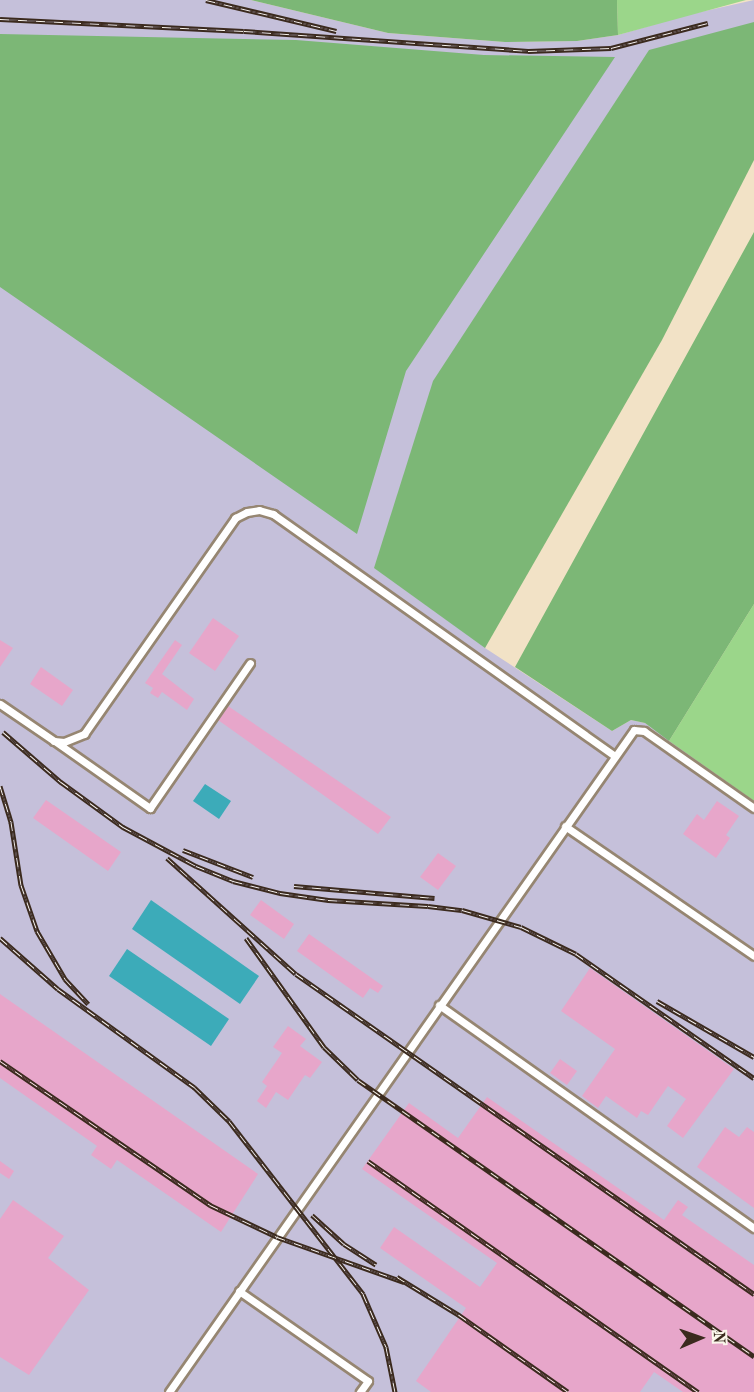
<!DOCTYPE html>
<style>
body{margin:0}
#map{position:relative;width:754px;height:1392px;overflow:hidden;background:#f2e2c6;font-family:"Old Standard TT",serif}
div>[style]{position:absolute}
.industrial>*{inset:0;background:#c5c0da}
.green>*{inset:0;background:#9bd68a}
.forest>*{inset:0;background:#7cb776}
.water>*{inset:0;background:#3cabb9}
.building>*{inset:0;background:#e7a6ca}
.roads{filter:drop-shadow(2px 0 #968672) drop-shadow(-2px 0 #968672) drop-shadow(0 2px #968672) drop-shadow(0 -2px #968672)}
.lane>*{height:7px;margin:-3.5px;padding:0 3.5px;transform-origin:3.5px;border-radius:3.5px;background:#fff}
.rail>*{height:5px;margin-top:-2.5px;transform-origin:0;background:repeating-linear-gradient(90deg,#fbf7ec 0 9px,#3b2a1e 0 18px);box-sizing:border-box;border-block:2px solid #3b2a1e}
span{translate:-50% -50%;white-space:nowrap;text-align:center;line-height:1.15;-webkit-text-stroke:5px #fbf7ec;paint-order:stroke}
.north{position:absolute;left:670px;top:1308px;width:60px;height:60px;-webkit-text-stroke:4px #fbf7ec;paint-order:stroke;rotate:88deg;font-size:16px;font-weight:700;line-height:24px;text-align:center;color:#3b2a1e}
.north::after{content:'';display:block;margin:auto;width:21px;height:27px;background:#3b2a1e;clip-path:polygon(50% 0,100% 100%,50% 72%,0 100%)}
</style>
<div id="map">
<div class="industrial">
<div style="clip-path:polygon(0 0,251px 0,388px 33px,505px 42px,577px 41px,618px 35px,687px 15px,754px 0,754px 57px,485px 648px,612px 731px,631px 720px,645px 723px,754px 801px,754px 1392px,0 1392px)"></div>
</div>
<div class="green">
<div style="clip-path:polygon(617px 0,746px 0,618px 35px)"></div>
<div style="clip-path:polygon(754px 604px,754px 801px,669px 741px)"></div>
</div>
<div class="forest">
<div style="clip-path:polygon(251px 0,617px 0,618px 35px,577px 41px,505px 42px,388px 33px)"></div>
<div style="clip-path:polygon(754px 22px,754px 160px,662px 340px,485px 648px,374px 568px,433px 381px,649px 50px)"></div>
<div style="clip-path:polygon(0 34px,296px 40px,484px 55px,615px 57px,406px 371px,357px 534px,0 287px)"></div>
<div style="clip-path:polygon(754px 232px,754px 604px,669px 741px,645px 723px,631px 720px,612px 731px,515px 667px)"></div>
</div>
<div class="water">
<div style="clip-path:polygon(205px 784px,231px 801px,219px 819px,193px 801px)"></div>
<div style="clip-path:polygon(151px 900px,259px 976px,240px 1004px,132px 929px)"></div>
<div style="clip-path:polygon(127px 949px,229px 1019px,211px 1046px,109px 976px)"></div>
</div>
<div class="building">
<div style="clip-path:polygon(213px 618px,239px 636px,215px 671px,189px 653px)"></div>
<div style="clip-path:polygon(0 640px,13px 648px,0 667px)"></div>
<div style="clip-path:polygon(175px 640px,182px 645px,162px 674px,194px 699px,187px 710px,162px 692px,158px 698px,150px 693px,153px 688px,145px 683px)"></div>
<div style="clip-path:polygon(41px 667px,73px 690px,62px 706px,30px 684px)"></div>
<div style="clip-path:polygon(228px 706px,391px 817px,378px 834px,218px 720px)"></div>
<div style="clip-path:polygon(46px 800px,121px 852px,108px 871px,33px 818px)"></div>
<div style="clip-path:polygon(717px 801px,739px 816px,726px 835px,730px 838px,716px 858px,683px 834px,697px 814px,704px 820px)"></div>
<div style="clip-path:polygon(438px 853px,456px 866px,438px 890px,420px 877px)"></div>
<div style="clip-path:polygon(261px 900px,294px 924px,284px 939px,250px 915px)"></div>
<div style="clip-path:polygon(309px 934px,383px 986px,378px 993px,370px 988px,363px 998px,297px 951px)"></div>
<div style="clip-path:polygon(590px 968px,734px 1069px,683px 1138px,667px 1126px,686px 1099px,668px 1086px,648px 1115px,641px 1111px,637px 1118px,606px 1096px,598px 1108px,582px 1096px,615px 1049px,561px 1011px)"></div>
<div style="clip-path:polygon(0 994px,258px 1174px,221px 1232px,117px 1160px,111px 1169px,91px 1155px,97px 1146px,0 1078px)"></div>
<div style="clip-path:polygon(288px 1026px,306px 1039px,300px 1046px,322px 1062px,310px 1078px,305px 1075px,288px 1100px,276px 1092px,266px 1108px,257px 1101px,267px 1086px,262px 1082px,282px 1053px,273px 1047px)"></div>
<div style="clip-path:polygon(560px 1059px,577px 1071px,567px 1085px,550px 1073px)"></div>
<div style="clip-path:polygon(487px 1097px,664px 1220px,678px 1200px,688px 1207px,682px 1215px,754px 1265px,754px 1392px,683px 1392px,654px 1372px,640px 1392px,431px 1392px,416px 1381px,466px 1308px,380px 1248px,394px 1227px,480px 1287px,497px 1263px,362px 1169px,409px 1103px,458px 1138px)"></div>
<div style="clip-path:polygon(725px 1127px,739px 1137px,747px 1127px,754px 1132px,754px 1208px,697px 1167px)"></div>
<div style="clip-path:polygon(0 1161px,14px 1171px,9px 1179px,0 1173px)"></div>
<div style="clip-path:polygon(13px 1200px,64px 1236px,48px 1258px,89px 1290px,29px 1375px,0 1357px,0 1219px)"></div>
</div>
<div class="roads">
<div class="lane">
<div style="left:0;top:704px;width:65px;rotate:34.4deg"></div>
<div style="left:54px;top:741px;width:10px;rotate:6deg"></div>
<div style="left:64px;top:742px;width:22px;rotate:-22deg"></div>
<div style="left:84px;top:734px;width:264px;rotate:-55deg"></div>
<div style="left:235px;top:518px;width:13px;rotate:-27deg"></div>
<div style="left:247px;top:512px;width:12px;rotate:-9deg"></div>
<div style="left:259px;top:510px;width:15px;rotate:16deg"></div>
<div style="left:273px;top:514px;width:419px;rotate:35.3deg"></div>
<div style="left:56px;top:742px;width:115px;rotate:35.1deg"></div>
<div style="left:150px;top:808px;width:176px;rotate:-55.4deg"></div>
<div style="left:565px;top:826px;width:229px;rotate:34.5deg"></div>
<div style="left:439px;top:1005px;width:386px;rotate:35.3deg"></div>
<div style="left:239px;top:1291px;width:157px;rotate:34.9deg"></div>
<div style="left:368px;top:1381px;width:14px;rotate:126deg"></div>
<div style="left:169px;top:1392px;width:809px;rotate:-54.92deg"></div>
<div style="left:634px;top:730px;width:10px;rotate:6deg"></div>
<div style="left:644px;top:731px;width:134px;rotate:35deg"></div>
</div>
</div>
<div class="rail">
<div style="left:206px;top:0;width:134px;rotate:13.4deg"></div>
<div style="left:0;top:19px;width:244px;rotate:2.8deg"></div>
<div style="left:244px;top:31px;width:285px;rotate:4deg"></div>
<div style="left:528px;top:51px;width:83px;rotate:-2.1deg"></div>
<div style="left:611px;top:48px;width:100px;rotate:-14.5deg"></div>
<div style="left:3px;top:732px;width:77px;rotate:40.8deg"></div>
<div style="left:61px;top:782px;width:77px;rotate:36deg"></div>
<div style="left:123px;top:827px;width:83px;rotate:28.1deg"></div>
<div style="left:196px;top:866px;width:40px;rotate:22deg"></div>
<div style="left:233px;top:881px;width:49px;rotate:14.3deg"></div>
<div style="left:280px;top:893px;width:49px;rotate:8.3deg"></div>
<div style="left:328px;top:900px;width:100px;rotate:3.4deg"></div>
<div style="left:428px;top:906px;width:34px;rotate:7deg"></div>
<div style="left:462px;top:910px;width:61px;rotate:16.1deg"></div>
<div style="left:521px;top:927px;width:61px;rotate:26.1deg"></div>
<div style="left:576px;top:954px;width:217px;rotate:34.9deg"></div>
<div style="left:0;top:786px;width:38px;rotate:73deg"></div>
<div style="left:11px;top:822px;width:64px;rotate:81deg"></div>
<div style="left:21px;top:885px;width:49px;rotate:70.8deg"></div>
<div style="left:37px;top:931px;width:56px;rotate:59.7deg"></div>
<div style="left:65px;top:979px;width:34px;rotate:47deg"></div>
<div style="left:183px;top:850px;width:75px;rotate:21.1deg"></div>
<div style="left:167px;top:858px;width:173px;rotate:42deg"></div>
<div style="left:296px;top:974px;width:559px;rotate:34.94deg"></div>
<div style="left:294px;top:886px;width:141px;rotate:4.9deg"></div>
<div style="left:0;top:938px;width:77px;rotate:41.3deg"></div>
<div style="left:58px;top:989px;width:168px;rotate:35.8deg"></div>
<div style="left:194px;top:1087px;width:49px;rotate:44.2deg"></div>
<div style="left:229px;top:1121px;width:219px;rotate:52.2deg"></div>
<div style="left:363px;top:1294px;width:58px;rotate:66.5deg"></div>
<div style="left:386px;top:1347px;width:46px;rotate:78.7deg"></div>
<div style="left:246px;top:938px;width:134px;rotate:54.4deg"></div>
<div style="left:324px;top:1047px;width:47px;rotate:44.1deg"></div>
<div style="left:358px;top:1080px;width:483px;rotate:34.9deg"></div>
<div style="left:657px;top:1001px;width:112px;rotate:30deg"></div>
<div style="left:0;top:1061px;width:255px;rotate:34.4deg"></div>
<div style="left:210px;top:1205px;width:74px;rotate:25.5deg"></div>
<div style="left:277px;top:1237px;width:135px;rotate:19.5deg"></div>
<div style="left:368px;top:1161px;width:403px;rotate:35deg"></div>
<div style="left:312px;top:1215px;width:43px;rotate:42.2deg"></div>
<div style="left:344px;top:1244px;width:38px;rotate:33deg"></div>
<div style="left:397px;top:1277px;width:73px;rotate:31.5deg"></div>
<div style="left:459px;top:1315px;width:133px;rotate:35.2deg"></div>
</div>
<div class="north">N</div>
</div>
